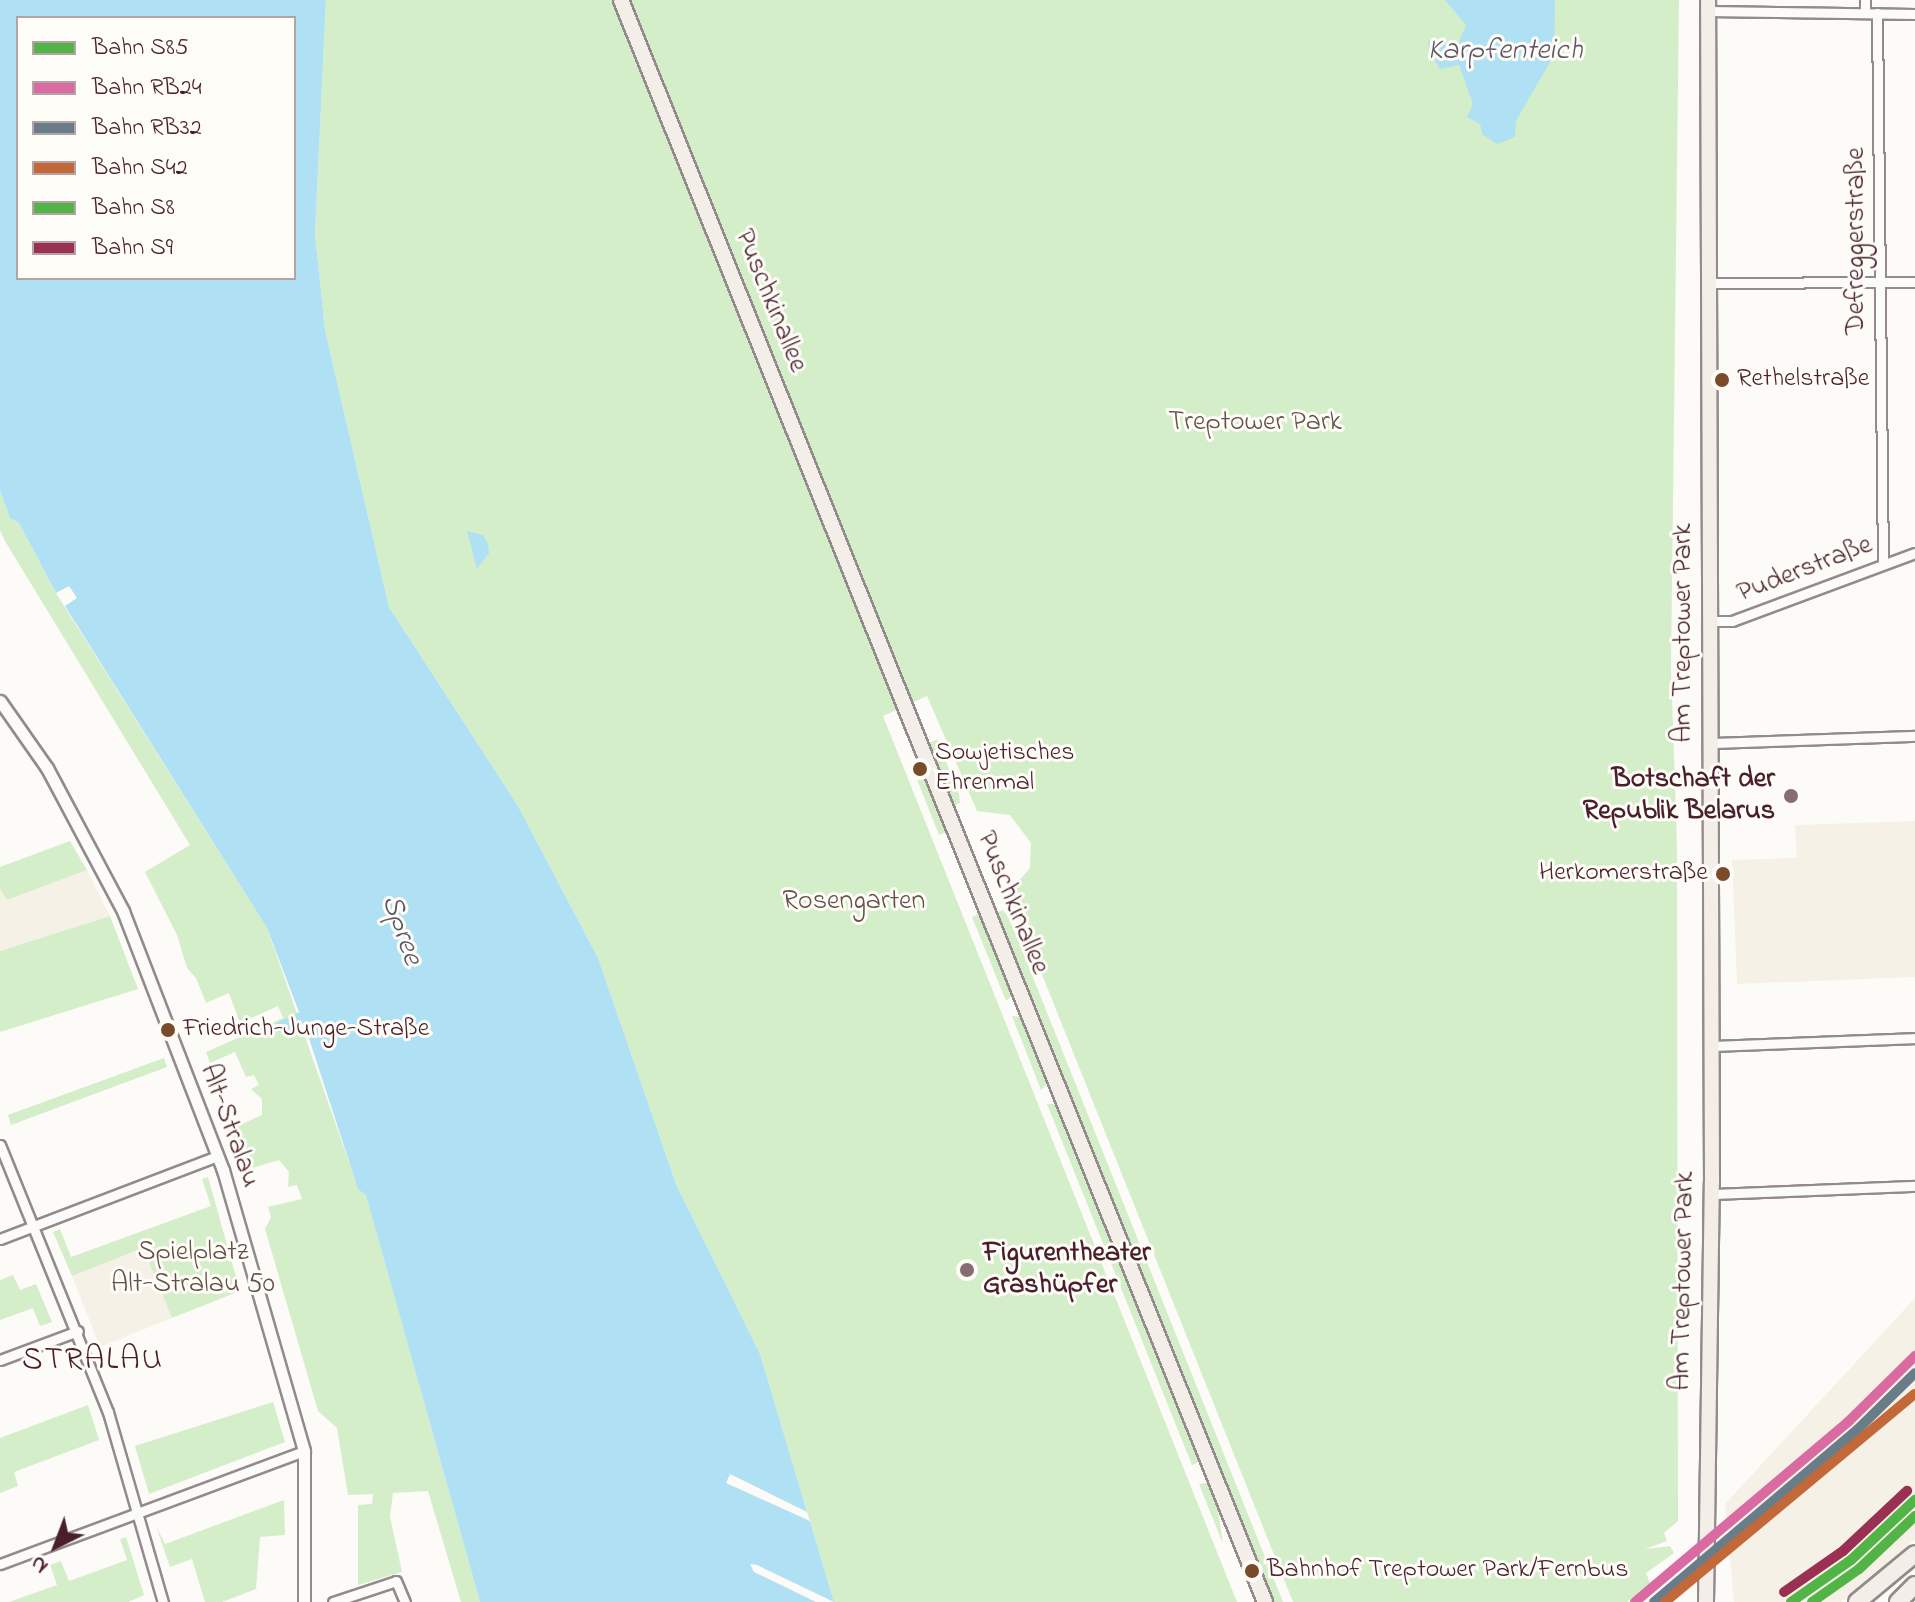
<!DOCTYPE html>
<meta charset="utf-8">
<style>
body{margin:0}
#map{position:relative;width:1915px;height:1602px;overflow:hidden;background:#fcfbf8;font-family:"Indie Flower",sans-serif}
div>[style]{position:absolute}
.built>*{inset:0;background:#f6f1e6}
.green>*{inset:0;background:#d4eec9}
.water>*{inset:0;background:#b0e0f3}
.pier>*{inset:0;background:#fcfbf8}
.roads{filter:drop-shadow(2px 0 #928a8b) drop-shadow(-2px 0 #928a8b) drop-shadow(0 2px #928a8b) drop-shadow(0 -2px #928a8b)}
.minor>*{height:9px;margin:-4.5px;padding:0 4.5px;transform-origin:4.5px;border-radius:4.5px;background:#fbfbf9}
.tertiary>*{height:11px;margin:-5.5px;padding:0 5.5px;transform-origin:5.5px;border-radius:5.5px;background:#fbfbf9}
.primary>*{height:14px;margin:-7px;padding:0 7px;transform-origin:7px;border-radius:7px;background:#f3eee7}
.motorway>*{height:16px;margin:-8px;padding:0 8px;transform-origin:8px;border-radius:8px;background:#f3eee7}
.rail-1>*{height:10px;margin:-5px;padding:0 5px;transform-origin:5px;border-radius:5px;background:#52b447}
.rail-2>*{height:10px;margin:-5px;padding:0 5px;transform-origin:5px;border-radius:5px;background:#da6ba2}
.rail-3>*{height:10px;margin:-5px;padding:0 5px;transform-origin:5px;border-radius:5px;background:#697c8a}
.rail-4>*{height:10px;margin:-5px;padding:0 5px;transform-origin:5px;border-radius:5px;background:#c36939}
.rail-5>*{height:10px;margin:-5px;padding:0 5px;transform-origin:5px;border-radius:5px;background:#52b447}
.rail-6>*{height:10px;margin:-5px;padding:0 5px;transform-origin:5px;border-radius:5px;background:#9a3052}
.dots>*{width:22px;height:22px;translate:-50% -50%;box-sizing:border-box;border:4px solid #fdfcf7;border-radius:50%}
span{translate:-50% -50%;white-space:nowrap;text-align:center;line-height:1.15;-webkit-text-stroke:6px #fdfcf7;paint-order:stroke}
.bus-label{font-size:26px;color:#4a1f2b}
.left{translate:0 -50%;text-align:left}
.right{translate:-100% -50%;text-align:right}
.street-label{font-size:28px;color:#4a1f2b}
.park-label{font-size:28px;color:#645049}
.poi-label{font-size:28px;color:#4a1f2b;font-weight:700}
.water-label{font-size:30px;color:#5f5666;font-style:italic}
.quarter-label{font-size:32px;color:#4a1f2b;letter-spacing:2px}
.legend{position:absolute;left:16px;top:16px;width:280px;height:264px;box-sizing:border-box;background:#fdfcf7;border:2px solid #b5a4a5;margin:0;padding:10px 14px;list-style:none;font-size:24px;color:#4a1f2b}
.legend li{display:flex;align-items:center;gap:16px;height:40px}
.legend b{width:40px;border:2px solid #b5a4a5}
.north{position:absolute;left:16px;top:1506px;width:80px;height:80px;-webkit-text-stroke:6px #fdfcf7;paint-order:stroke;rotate:222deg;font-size:22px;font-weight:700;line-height:32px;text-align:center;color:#4a1f2b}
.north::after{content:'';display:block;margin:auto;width:28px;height:36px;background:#4a1f2b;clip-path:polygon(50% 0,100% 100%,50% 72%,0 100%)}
</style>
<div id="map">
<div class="built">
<div style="clip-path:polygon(1915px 821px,1915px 977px,1737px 984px,1732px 860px,1797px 858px,1795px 825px)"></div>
<div style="clip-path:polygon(87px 870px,110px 916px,0 951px,0 889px,7px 900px)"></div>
<div style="clip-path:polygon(143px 1248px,172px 1318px,100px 1347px,72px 1276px)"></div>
<div style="clip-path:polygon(1915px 1298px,1915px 1539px,1841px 1602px,1734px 1602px,1725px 1504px)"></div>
</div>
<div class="green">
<div style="clip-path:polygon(326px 0,1679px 0,1671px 668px,1677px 845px,1678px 1521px,1664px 1533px,1667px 1541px,1645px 1549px,1670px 1546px,1674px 1553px,1646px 1573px,1650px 1583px,1627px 1602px,1293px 1602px,1009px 892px,1030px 868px,1031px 843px,1010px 815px,977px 811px,927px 696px,883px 716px,1237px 1602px,834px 1602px,760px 1354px,676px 1184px,598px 958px,518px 806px,389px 607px,325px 330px,315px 234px)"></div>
<div style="clip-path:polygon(0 491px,10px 518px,19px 523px,56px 593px,267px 928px,358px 1188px,366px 1194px,480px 1602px,461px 1602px,428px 1491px,393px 1493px,390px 1517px,402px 1572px,358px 1585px,358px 1505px,372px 1504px,373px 1494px,348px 1495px,337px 1428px,318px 1411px,265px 1229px,271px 1217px,268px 1207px,302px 1199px,297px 1185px,288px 1187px,289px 1172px,279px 1160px,242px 1171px,226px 1131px,262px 1115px,262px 1099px,251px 1089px,259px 1085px,254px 1075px,246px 1077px,235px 1052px,210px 1063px,206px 1052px,283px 1018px,278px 1006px,240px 1023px,229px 993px,206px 1003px,196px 978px,187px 968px,177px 935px,145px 872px,190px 845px,5px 541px,0 530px)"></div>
<div style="clip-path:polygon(937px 739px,959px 794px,960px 803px,953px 806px,928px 744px)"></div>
<div style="clip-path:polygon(919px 764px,946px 832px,939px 835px,912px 767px)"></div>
<div style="clip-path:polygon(70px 841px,87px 870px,7px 900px,0 889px,0 867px)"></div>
<div style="clip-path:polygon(1003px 910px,1010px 920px,1283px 1602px,1273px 1602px,996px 913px)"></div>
<div style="clip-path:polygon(979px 914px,1012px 996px,1006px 1001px,972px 917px)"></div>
<div style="clip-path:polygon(110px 916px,138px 989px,0 1032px,0 951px)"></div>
<div style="clip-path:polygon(1012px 1016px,1020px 1017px,1047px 1084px,1041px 1090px)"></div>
<div style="clip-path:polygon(164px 1058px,167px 1067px,11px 1125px,8px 1115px)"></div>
<div style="clip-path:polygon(1047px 1104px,1055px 1104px,1199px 1462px,1192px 1465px)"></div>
<div style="clip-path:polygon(208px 1177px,240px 1291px,172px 1318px,143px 1248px,72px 1276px,53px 1232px,60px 1229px,71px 1257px,211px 1206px,202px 1179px)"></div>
<div style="clip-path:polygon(13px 1275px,20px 1290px,36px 1284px,52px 1322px,40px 1326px,33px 1308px,0 1320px,0 1280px)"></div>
<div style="clip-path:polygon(273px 1402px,285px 1442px,149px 1494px,135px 1446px)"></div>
<div style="clip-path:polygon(88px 1405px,99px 1440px,14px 1472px,18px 1486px,0 1493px,0 1438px)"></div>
<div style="clip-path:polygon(1207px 1483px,1218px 1510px,1223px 1544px,1199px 1484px)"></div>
<div style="clip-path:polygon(284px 1500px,285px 1535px,260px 1537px,256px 1589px,222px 1602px,205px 1602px,192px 1559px,170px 1567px,156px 1526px,165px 1544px)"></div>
<div style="clip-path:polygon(126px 1537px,144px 1595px,128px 1602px,9px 1602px,57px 1585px,50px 1565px,61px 1561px,69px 1581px,127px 1560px,120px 1539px)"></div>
</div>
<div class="water">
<div style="clip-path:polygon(evenodd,0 0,326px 0,315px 234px,325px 330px,389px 607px,518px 806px,598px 958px,676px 1184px,760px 1354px,834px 1602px,480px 1602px,366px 1195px,358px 1189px,304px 1023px,279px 1033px,275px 1024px,299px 1012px,267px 928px,65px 606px,77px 598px,69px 586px,56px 593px,19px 523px,10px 518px,0 491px,0 0,18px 18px,294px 18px,294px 278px,18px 278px,18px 18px)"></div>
<div style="clip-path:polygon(1445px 0,1555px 0,1554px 55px,1516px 121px,1515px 137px,1497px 144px,1482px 134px,1480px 124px,1467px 117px,1473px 104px,1459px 65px,1440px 69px,1430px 52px,1428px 41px,1442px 39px,1456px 49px,1466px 25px)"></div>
<div style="clip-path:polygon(467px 531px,483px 535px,488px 544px,489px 553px,477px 569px)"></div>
</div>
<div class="pier">
<div style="clip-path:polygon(730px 1474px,807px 1512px,810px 1521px,726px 1483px)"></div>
<div style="clip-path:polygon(750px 1564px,757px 1565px,834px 1602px,816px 1602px,754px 1572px)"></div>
</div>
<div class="roads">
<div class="minor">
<div style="left:1708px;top:11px;width:207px;rotate:0.8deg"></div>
<div style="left:1865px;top:13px;width:13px;rotate:-90deg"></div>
<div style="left:1877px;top:13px;width:551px;rotate:89.38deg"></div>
<div style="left:1709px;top:283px;width:206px;rotate:-0.3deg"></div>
<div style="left:1710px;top:621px;width:22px"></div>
<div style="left:1732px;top:621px;width:195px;rotate:-20.4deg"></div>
<div style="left:1711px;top:743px;width:204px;rotate:-2deg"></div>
<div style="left:1711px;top:1046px;width:204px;rotate:-2.2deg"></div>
<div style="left:0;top:1145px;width:288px;rotate:68deg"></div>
<div style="left:108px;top:1412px;width:198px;rotate:73.9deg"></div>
<div style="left:1712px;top:1194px;width:203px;rotate:-2.3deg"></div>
<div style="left:0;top:1239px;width:232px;rotate:-20.9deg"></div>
<div style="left:0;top:1360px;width:83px;rotate:-20.4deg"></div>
<div style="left:0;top:1564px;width:324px;rotate:-20.4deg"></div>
<div style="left:333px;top:1602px;width:66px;rotate:-18.4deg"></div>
<div style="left:396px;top:1581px;width:23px;rotate:67deg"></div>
</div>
<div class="tertiary">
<div style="left:0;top:701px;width:82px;rotate:55deg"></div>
<div style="left:47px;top:768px;width:162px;rotate:62deg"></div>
<div style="left:123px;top:911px;width:278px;rotate:68.9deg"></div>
<div style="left:223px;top:1170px;width:292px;rotate:73.9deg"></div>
<div style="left:304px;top:1451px;width:151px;rotate:90deg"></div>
</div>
<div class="primary">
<div style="left:621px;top:0;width:1727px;rotate:68.1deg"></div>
<div style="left:1706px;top:1602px;width:420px;rotate:-89.2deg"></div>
<div style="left:1712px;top:1182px;width:1182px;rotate:-90.19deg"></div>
</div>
<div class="motorway">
<div style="left:1857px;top:1602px;width:75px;rotate:-39.6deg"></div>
<div style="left:1898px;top:1602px;width:24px;rotate:-45deg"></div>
</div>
</div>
<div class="rail-1">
<div style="left:1791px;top:1602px;width:73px;rotate:-35deg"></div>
<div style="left:1851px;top:1560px;width:88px;rotate:-43.2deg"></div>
</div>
<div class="rail-2">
<div style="left:1635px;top:1602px;width:280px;rotate:-40.2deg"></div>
<div style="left:1849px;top:1421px;width:93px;rotate:-44.6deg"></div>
</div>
<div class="rail-3">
<div style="left:1654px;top:1602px;width:266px;rotate:-40.3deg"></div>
<div style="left:1857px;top:1430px;width:81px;rotate:-44.5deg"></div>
</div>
<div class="rail-4">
<div style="left:1665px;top:1602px;width:325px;rotate:-39.8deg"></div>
</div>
<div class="rail-5">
<div style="left:1812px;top:1602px;width:57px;rotate:-35.1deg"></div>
<div style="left:1859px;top:1569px;width:77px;rotate:-43.4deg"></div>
</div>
<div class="rail-6">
<div style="left:1784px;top:1592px;width:72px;rotate:-34.8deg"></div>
<div style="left:1843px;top:1551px;width:88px;rotate:-43.2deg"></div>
</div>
<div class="dots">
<div style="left:1722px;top:380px;background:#7a4b2a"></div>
<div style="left:920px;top:769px;background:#7a4b2a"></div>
<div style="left:1791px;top:796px;background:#886c73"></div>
<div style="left:1723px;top:874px;background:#7a4b2a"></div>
<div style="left:168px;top:1030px;background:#7a4b2a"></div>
<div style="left:967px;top:1270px;background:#886c73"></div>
<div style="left:1252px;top:1571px;background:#7a4b2a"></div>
</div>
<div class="bus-label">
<span class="left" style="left:1737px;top:380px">Rethelstraße</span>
<span class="left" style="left:935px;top:769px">Sowjetisches<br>Ehrenmal</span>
<span class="right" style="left:1708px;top:874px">Herkomerstraße</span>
<span class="left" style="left:183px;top:1030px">Friedrich-Junge-Straße</span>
<span class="left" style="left:1267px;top:1571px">Bahnhof Treptower Park/Fernbus</span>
</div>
<div class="street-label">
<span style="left:1857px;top:241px;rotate:-90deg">Defreggerstraße</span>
<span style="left:770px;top:301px;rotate:68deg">Puschkinallee</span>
<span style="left:1805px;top:570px;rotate:-21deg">Puderstraße</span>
<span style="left:1684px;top:633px;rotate:-90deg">Am Treptower Park</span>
<span style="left:1012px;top:903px;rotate:68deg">Puschkinallee</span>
<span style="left:229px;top:1126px;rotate:70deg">Alt-Stralau</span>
<span style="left:1684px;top:1281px;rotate:-89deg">Am Treptower Park</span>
</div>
<div class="park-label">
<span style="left:1255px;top:423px">Treptower Park</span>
<span style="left:854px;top:902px">Rosengarten</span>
<span style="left:193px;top:1269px">Spielplatz<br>Alt-Stralau 50</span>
</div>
<div class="poi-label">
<span class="right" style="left:1775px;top:796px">Botschaft der<br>Republik Belarus</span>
<span class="left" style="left:983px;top:1270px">Figurentheater<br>Grashüpfer</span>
</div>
<div class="water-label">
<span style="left:1505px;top:51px">Karpfenteich</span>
<span style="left:401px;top:930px;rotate:71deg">Spree</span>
</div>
<div class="quarter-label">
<span style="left:93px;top:1361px">STRALAU</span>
</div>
<ul class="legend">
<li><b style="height:10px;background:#52b447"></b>Bahn S85</li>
<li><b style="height:10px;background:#da6ba2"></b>Bahn RB24</li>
<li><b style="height:10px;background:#697c8a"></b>Bahn RB32</li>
<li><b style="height:10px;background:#c36939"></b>Bahn S42</li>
<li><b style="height:10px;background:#52b447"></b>Bahn S8</li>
<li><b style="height:10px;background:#9a3052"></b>Bahn S9</li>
</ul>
<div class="north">N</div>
</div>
